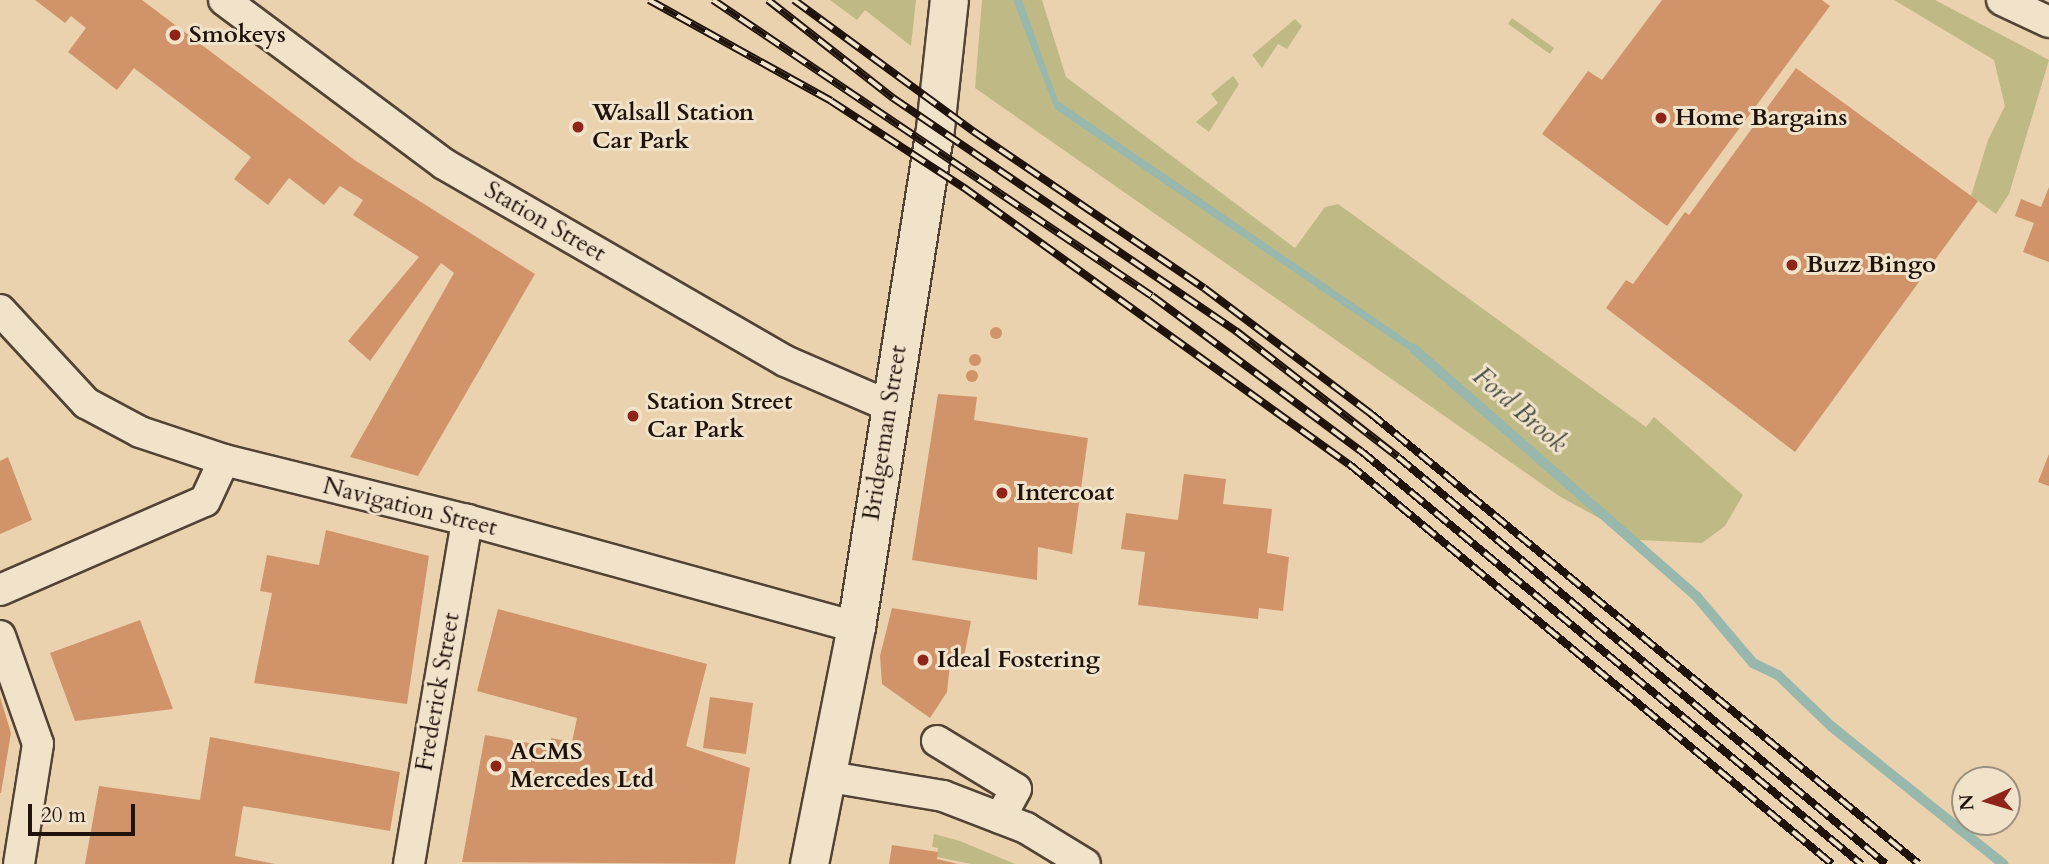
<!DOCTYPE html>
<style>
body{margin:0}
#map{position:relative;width:2049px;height:864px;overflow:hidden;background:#ead2ae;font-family:Cardo,serif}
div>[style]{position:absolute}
.green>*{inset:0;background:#bfba85}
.water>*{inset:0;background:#98b7ad}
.stream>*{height:10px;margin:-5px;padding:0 5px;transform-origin:5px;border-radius:5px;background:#98b7ad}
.building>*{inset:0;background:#d1946a}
.round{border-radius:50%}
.roads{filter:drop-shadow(2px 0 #524334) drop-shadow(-2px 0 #524334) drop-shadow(0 2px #524334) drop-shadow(0 -2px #524334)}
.minor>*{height:30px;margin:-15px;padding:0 15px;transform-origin:15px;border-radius:15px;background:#f1e2ca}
.tertiary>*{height:37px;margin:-18.5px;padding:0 18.5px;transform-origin:18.5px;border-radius:18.5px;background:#f1e2ca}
.rail>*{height:8px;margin-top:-4px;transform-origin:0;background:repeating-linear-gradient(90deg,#f1e2ca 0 16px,#1f130b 0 32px);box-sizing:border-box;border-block:2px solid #1f130b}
.dots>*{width:19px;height:19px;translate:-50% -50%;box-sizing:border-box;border:4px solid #f1e2ca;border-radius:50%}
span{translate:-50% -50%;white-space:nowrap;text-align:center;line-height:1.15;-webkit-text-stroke:6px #f1e2ca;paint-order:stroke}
.poi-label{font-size:24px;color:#1f130b;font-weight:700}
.left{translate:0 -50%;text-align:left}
.street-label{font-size:24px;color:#1f130b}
.water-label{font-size:26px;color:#494c44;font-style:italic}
.north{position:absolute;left:1951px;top:766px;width:70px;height:70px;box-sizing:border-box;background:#f1e2ca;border:2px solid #9d8f7e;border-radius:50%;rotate:266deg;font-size:19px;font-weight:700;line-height:28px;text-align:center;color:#1f130b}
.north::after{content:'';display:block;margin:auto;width:24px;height:32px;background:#8f2418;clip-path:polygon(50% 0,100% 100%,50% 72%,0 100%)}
.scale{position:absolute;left:28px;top:804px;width:107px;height:32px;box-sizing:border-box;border:4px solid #1f130b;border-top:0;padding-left:9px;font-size:21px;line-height:24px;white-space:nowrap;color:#1f130b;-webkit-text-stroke:5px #f1e2ca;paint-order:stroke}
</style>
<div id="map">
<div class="green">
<div style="clip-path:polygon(830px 0,916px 0,911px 46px,865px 10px,857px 20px)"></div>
<div style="clip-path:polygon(982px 0,1042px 0,1066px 77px,1295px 248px,1325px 207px,1338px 204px,1646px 427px,1654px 417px,1743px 495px,1725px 526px,1702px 543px,1639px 540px,1559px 496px,975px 88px)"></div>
<div style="clip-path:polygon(1894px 0,1935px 0,2049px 60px,2009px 194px,1996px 214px,1971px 196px,1988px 140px,2005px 106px,1994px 60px)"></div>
<div style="clip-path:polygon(1512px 18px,1554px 48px,1550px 54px,1508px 24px)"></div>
<div style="clip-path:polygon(1295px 19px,1302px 26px,1287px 49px,1278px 44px,1262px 68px,1252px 55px)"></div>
<div style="clip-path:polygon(1233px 76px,1239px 84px,1209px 132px,1196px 122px,1218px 103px,1211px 94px)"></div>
<div style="clip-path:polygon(934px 834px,960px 841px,1015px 864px,971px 864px,937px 857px,938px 848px,932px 847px)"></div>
</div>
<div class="water">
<div style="clip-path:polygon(1013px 0,1022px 0,1058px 101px,1426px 353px,1422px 359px,1055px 109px)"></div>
</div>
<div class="stream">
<div style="left:1414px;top:349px;width:376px;rotate:41.2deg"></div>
<div style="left:1697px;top:597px;width:87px;rotate:49.7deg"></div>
<div style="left:1753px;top:663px;width:28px;rotate:26deg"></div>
<div style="left:1778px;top:675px;width:74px;rotate:43.9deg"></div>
<div style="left:1831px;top:726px;width:221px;rotate:38.7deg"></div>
</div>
<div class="building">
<div style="clip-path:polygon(35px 0,142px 0,356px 161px,535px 274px,418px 476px,350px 457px,454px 273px,441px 263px,370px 361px,348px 341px,419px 257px,353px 215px,363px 200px,340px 186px,324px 205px,289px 178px,268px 205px,234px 179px,251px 157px,134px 68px,117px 90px,68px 52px,86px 28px,71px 16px,65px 23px)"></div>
<div style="clip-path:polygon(1662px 0,1822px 0,1830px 6px,1667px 226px,1542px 134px,1588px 71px,1602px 80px)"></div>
<div style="clip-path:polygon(1796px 68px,1978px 201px,1795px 452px,1606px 308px,1626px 280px,1633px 284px,1685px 212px,1689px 215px)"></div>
<div style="clip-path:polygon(2049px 187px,2049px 262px,2023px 252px,2034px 223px,2015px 216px,2021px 199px,2041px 207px)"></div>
<div class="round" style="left:990px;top:327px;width:12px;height:12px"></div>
<div class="round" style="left:969px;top:354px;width:12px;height:12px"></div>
<div class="round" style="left:966px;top:370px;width:12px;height:12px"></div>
<div style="clip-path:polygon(938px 394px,977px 397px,974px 420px,1088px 438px,1072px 554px,1038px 547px,1037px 580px,912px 560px)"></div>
<div style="clip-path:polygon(2049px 454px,2049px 486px,2038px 482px)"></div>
<div style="clip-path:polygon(8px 457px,32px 520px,0 534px,0 461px)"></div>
<div style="clip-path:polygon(1184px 474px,1226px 479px,1223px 504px,1272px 509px,1267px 553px,1289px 557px,1283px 611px,1259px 608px,1258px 619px,1138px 605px,1145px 552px,1121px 549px,1126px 513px,1178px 520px)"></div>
<div style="clip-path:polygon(326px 530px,429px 556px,407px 704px,254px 683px,272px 593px,260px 591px,267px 555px,319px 565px)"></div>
<div style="clip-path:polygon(892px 608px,971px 621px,962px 667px,950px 664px,947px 692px,930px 718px,882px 684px,880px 656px)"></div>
<div style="clip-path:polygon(498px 609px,707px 664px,686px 746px,750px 768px,735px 864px,462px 862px,485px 735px,550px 747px,551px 738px,572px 742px,577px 718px,477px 691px)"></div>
<div style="clip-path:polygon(140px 620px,173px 709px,75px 721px,50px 653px)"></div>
<div style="clip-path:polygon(0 697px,11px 733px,1px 793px,0 793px)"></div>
<div style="clip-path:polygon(710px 697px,753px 703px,746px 754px,703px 748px)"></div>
<div style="clip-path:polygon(210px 737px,400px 772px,390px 831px,243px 806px,235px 856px,275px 864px,85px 864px,99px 786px,200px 800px)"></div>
<div style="clip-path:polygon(892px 845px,938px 852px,937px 859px,958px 864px,889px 864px)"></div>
</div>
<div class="roads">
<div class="minor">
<div style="left:224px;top:0;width:274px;rotate:36.7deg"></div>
<div style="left:444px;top:164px;width:394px;rotate:30deg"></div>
<div style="left:785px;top:361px;width:113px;rotate:23.4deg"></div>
<div style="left:2002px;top:0;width:52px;rotate:25.1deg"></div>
<div style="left:0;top:310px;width:127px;rotate:47.2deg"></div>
<div style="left:86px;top:403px;width:61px;rotate:28.2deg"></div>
<div style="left:140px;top:432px;width:89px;rotate:18.4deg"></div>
<div style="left:0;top:590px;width:223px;rotate:-23.5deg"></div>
<div style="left:205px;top:501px;width:45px;rotate:-65.1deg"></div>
<div style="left:224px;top:460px;width:250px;rotate:13.9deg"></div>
<div style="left:467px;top:520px;width:403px;rotate:15.4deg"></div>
<div style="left:0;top:636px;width:114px;rotate:70.6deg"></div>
<div style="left:38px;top:744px;width:121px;rotate:99deg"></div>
<div style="left:937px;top:741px;width:92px;rotate:31.3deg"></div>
<div style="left:1016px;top:789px;width:33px;rotate:119deg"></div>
<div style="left:824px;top:776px;width:121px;rotate:9.5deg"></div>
<div style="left:943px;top:796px;width:89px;rotate:21.1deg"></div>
<div style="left:1026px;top:828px;width:69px;rotate:31.4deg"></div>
<div style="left:409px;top:864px;width:349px;rotate:-80.4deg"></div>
</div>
<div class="tertiary">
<div style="left:809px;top:864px;width:242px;rotate:-78.8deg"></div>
<div style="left:856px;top:627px;width:496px;rotate:-81deg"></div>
<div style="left:934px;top:137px;width:138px;rotate:-83.8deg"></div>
</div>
</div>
<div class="rail">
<div style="left:649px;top:0;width:208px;rotate:29deg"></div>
<div style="left:831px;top:101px;width:158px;rotate:33.1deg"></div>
<div style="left:963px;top:187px;width:475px;rotate:35.7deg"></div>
<div style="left:1349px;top:464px;width:627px;rotate:39.63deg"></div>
<div style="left:713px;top:0;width:529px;rotate:33.99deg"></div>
<div style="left:1152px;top:296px;width:260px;rotate:36.6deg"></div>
<div style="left:1361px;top:451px;width:649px;rotate:39.56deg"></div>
<div style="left:768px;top:0;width:159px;rotate:38.1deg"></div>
<div style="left:893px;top:98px;width:415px;rotate:34.2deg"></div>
<div style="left:1236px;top:331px;width:85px;rotate:37.8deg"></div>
<div style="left:1303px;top:383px;width:120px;rotate:37.9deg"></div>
<div style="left:1398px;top:457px;width:635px;rotate:39.83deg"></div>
<div style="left:794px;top:0;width:222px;rotate:36.2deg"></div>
<div style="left:973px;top:131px;width:279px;rotate:34.2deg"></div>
<div style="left:1204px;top:288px;width:208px;rotate:37deg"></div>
<div style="left:1370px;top:413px;width:710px;rotate:39.4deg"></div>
</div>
<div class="dots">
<div style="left:175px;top:35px;background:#8f2418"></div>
<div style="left:1661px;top:118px;background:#8f2418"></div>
<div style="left:578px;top:127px;background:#8f2418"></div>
<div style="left:1792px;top:265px;background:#8f2418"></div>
<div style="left:633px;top:416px;background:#8f2418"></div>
<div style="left:1002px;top:493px;background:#8f2418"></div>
<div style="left:923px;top:660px;background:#8f2418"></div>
<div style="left:496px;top:766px;background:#8f2418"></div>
</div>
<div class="poi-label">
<span class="left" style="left:189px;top:35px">Smokeys</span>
<span class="left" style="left:592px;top:127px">Walsall Station<br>Car Park</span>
<span class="left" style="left:1675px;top:118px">Home Bargains</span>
<span class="left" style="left:1806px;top:265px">Buzz Bingo</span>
<span class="left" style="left:647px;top:416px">Station Street<br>Car Park</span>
<span class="left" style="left:1016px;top:493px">Intercoat</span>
<span class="left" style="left:937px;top:660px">Ideal Fostering</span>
<span class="left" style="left:510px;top:766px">ACMS<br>Mercedes Ltd</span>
</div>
<div class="street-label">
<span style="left:545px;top:222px;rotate:30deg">Station Street</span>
<span style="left:885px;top:433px;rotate:-81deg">Bridgeman Street</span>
<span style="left:410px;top:507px;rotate:14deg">Navigation Street</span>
<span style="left:438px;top:692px;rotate:-80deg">Frederick Street</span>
</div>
<div class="water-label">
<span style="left:1520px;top:410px;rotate:41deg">Ford Brook</span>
</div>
<div class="north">N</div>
<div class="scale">20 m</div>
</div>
